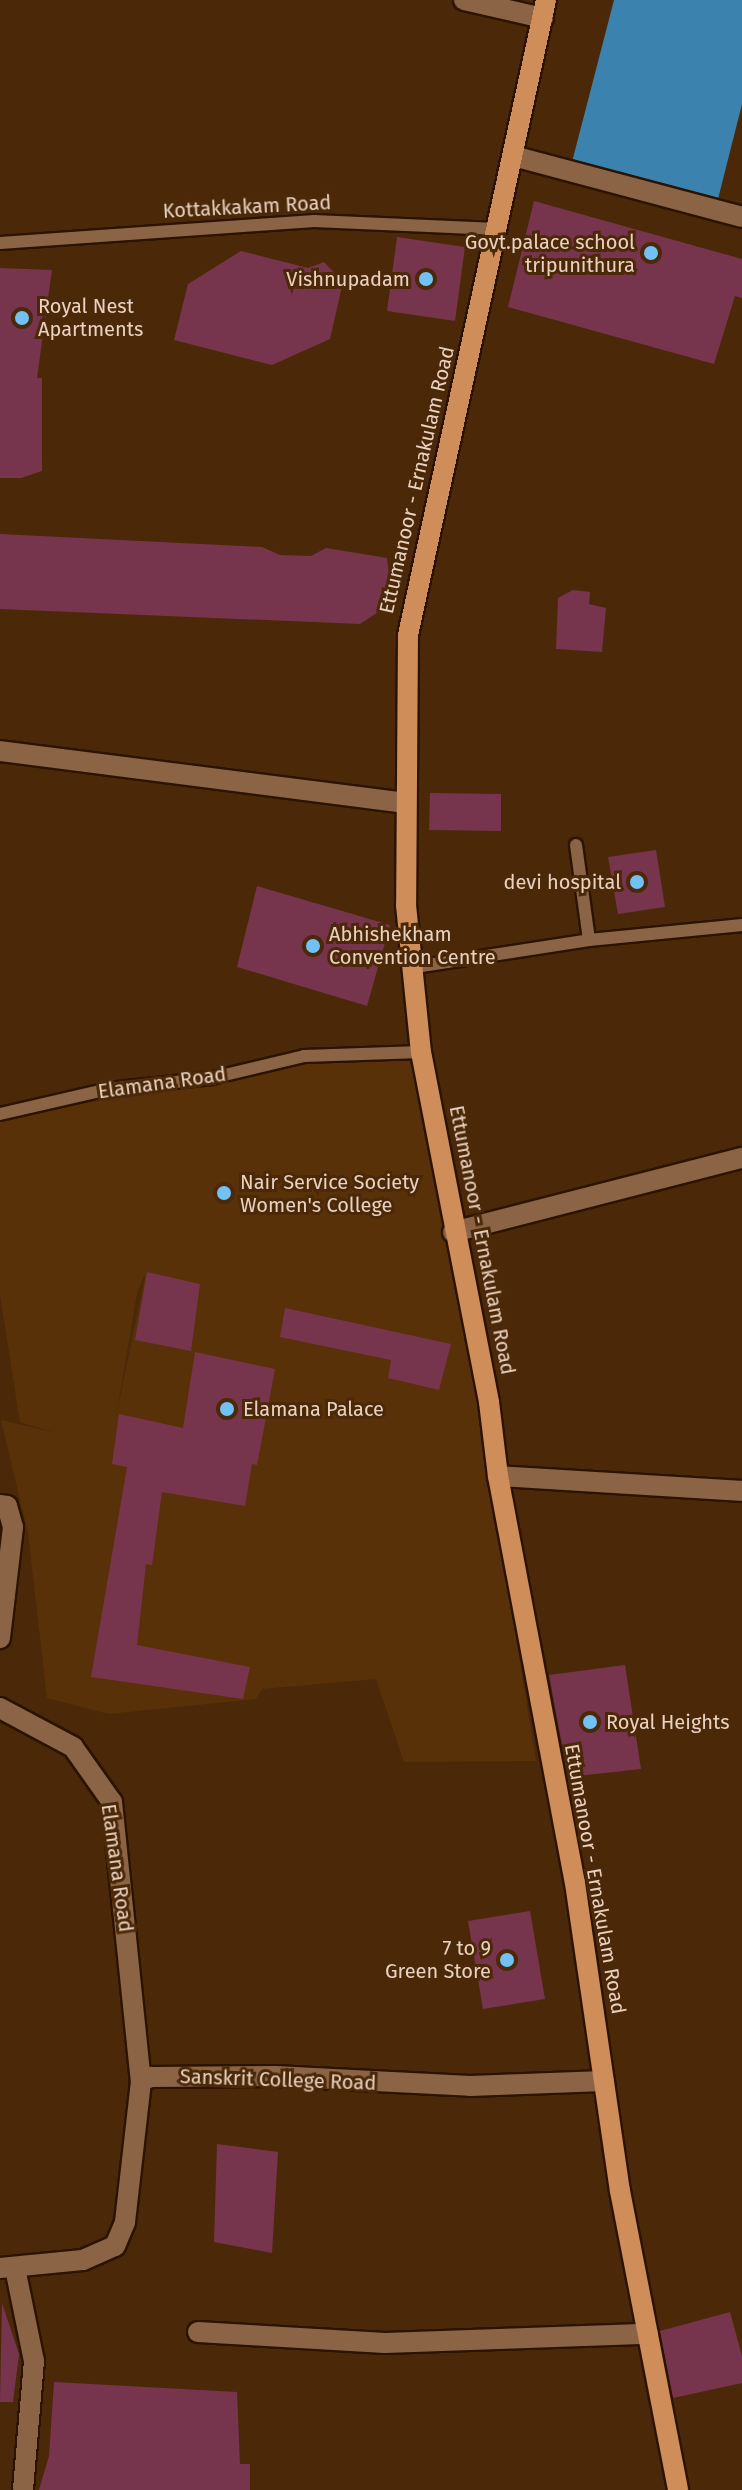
<!DOCTYPE html>
<style>
body{margin:0}
#map{position:relative;width:742px;height:2490px;overflow:hidden;background:#4b2908;font-family:"Fira Sans",sans-serif}
div>[style]{position:absolute}
.built>*{inset:0;background:#593109}
.water>*{inset:0;background:#3b82ae}
.building>*{inset:0;background:#77344d}
.roads{filter:drop-shadow(2px 0 #2c1300) drop-shadow(-2px 0 #2c1300) drop-shadow(0 2px #2c1300) drop-shadow(0 -2px #2c1300)}
.service>*{height:12px;margin:-6px;padding:0 6px;transform-origin:6px;border-radius:6px;background:#8b6445}
.minor>*{height:20px;margin:-10px;padding:0 10px;transform-origin:10px;border-radius:10px;background:#8b6445}
.tertiary>*{height:20px;margin:-10px;padding:0 10px;transform-origin:10px;border-radius:10px;background:#8b6445}
.primary>*{height:20px;margin:-10px;padding:0 10px;transform-origin:10px;border-radius:10px;background:#ce8d59}
.dots>*{width:22px;height:22px;translate:-50% -50%;box-sizing:border-box;border:4px solid #4b2908;border-radius:50%}
span{translate:-50% -50%;white-space:nowrap;text-align:center;line-height:1.15;-webkit-text-stroke:6px #4b2908;paint-order:stroke}
.street-label{font-size:20px;color:#e9d2c1}
.poi-label{font-size:20px;color:#e9d2c1}
.right{translate:-100% -50%;text-align:right}
.left{translate:0 -50%;text-align:left}
</style>
<div id="map">
<div class="built">
<div style="clip-path:polygon(evenodd,421px 1052px,536px 1761px,404px 1762px,376px 1679px,262px 1689px,256px 1699px,109px 1714px,47px 1698px,28px 1533px,1px 1420px,56px 1433px,20px 1422px,0 1295px,0 1114px,108px 1089px,212px 1078px,304px 1056px,421px 1052px,144px 1276px,145px 1277px,117px 1412px,137px 1293px,144px 1276px)"></div>
</div>
<div class="water">
<div style="clip-path:polygon(614px 0,742px 0,742px 104px,718px 199px,572px 162px)"></div>
</div>
<div class="building">
<div style="clip-path:polygon(534px 201px,742px 259px,742px 298px,735px 296px,714px 364px,508px 307px)"></div>
<div style="clip-path:polygon(397px 237px,465px 247px,455px 321px,387px 311px)"></div>
<div style="clip-path:polygon(241px 251px,308px 268px,324px 262px,343px 282px,330px 339px,272px 365px,174px 340px,188px 284px)"></div>
<div style="clip-path:polygon(0 268px,52px 270px,37px 378px,42px 378px,42px 471px,21px 478px,0 478px)"></div>
<div style="clip-path:polygon(0 534px,262px 547px,280px 555px,311px 556px,326px 548px,387px 558px,392px 603px,360px 624px,0 609px)"></div>
<div style="clip-path:polygon(573px 590px,590px 592px,589px 604px,606px 608px,602px 652px,556px 649px,558px 598px)"></div>
<div style="clip-path:polygon(430px 793px,501px 794px,501px 831px,429px 830px)"></div>
<div style="clip-path:polygon(656px 850px,665px 907px,618px 914px,608px 857px)"></div>
<div style="clip-path:polygon(257px 886px,390px 925px,367px 1006px,237px 967px)"></div>
<div style="clip-path:polygon(147px 1272px,200px 1284px,191px 1351px,135px 1340px)"></div>
<div style="clip-path:polygon(285px 1308px,451px 1344px,439px 1390px,388px 1378px,391px 1360px,280px 1337px)"></div>
<div style="clip-path:polygon(195px 1352px,275px 1369px,257px 1465px,252px 1464px,245px 1506px,162px 1492px,152px 1565px,146px 1564px,137px 1645px,250px 1667px,243px 1699px,91px 1677px,127px 1467px,112px 1464px,119px 1414px,183px 1428px)"></div>
<div style="clip-path:polygon(625px 1665px,641px 1769px,568px 1777px,549px 1675px)"></div>
<div style="clip-path:polygon(530px 1911px,545px 1999px,483px 2009px,468px 1921px)"></div>
<div style="clip-path:polygon(217px 2144px,278px 2152px,272px 2253px,214px 2242px)"></div>
<div style="clip-path:polygon(2px 2303px,19px 2354px,13px 2402px,0 2402px)"></div>
<div style="clip-path:polygon(730px 2312px,742px 2356px,742px 2383px,673px 2398px,660px 2331px)"></div>
<div style="clip-path:polygon(54px 2382px,237px 2392px,240px 2464px,250px 2464px,250px 2490px,39px 2490px,49px 2456px)"></div>
</div>
<div class="roads">
<div class="service">
<div style="left:0;top:243px;width:315px;rotate:-4deg"></div>
<div style="left:314px;top:221px;width:183px;rotate:2.5deg"></div>
<div style="left:576px;top:845px;width:96px;rotate:82.2deg"></div>
<div style="left:415px;top:967px;width:176px;rotate:-8.8deg"></div>
<div style="left:589px;top:940px;width:154px;rotate:-5.6deg"></div>
<div style="left:0;top:1114px;width:111px;rotate:-13deg"></div>
<div style="left:108px;top:1089px;width:105px;rotate:-6deg"></div>
<div style="left:212px;top:1078px;width:95px;rotate:-13.4deg"></div>
<div style="left:304px;top:1056px;width:117px;rotate:-2deg"></div>
</div>
<div class="minor">
<div style="left:464px;top:0;width:81px;rotate:12.8deg"></div>
<div style="left:0;top:751px;width:409px;rotate:7.3deg"></div>
<div style="left:453px;top:1232px;width:298px;rotate:-14.4deg"></div>
<div style="left:498px;top:1476px;width:244px;rotate:3.5deg"></div>
<div style="left:0;top:1505px;width:7px;rotate:8deg"></div>
<div style="left:7px;top:1506px;width:22px;rotate:74deg"></div>
<div style="left:13px;top:1527px;width:112px;rotate:96.7deg"></div>
<div style="left:0;top:1708px;width:83px;rotate:28.1deg"></div>
<div style="left:73px;top:1747px;width:67px;rotate:54.7deg"></div>
<div style="left:112px;top:1802px;width:281px;rotate:84.1deg"></div>
<div style="left:0;top:2268px;width:83px;rotate:-5.5deg"></div>
<div style="left:83px;top:2260px;width:35px;rotate:-24deg"></div>
<div style="left:115px;top:2246px;width:26px;rotate:-67deg"></div>
<div style="left:125px;top:2222px;width:142px;rotate:-83.5deg"></div>
<div style="left:141px;top:2081px;width:11px;rotate:-22deg"></div>
<div style="left:151px;top:2077px;width:124px;rotate:-0.5deg"></div>
<div style="left:275px;top:2076px;width:195px;rotate:2.9deg"></div>
<div style="left:470px;top:2086px;width:134px;rotate:-2.1deg"></div>
<div style="left:15px;top:2268px;width:95px;rotate:78.5deg"></div>
<div style="left:34px;top:2361px;width:129px;rotate:94.9deg"></div>
<div style="left:198px;top:2332px;width:187px;rotate:3.4deg"></div>
<div style="left:385px;top:2343px;width:263px;rotate:-2deg"></div>
</div>
<div class="tertiary">
<div style="left:513px;top:156px;width:237px;rotate:14.9deg"></div>
</div>
<div class="primary">
<div style="left:546px;top:0;width:650px;rotate:102.26deg"></div>
<div style="left:408px;top:635px;width:270px;rotate:90.4deg"></div>
<div style="left:406px;top:905px;width:148px;rotate:84.2deg"></div>
<div style="left:421px;top:1052px;width:357px;rotate:79deg"></div>
<div style="left:489px;top:1402px;width:75px;rotate:83.1deg"></div>
<div style="left:498px;top:1476px;width:414px;rotate:79.3deg"></div>
<div style="left:575px;top:1883px;width:311px;rotate:81.7deg"></div>
<div style="left:620px;top:2191px;width:305px;rotate:79deg"></div>
</div>
</div>
<div class="dots">
<div style="left:651px;top:253px;background:#72c1f5"></div>
<div style="left:426px;top:279px;background:#72c1f5"></div>
<div style="left:22px;top:318px;background:#72c1f5"></div>
<div style="left:637px;top:882px;background:#72c1f5"></div>
<div style="left:313px;top:946px;background:#72c1f5"></div>
<div style="left:224px;top:1193px;background:#72c1f5"></div>
<div style="left:227px;top:1409px;background:#72c1f5"></div>
<div style="left:590px;top:1722px;background:#72c1f5"></div>
<div style="left:507px;top:1960px;background:#72c1f5"></div>
</div>
<div class="street-label">
<span style="left:247px;top:207px;rotate:-3deg">Kottakkakam Road</span>
<span style="left:417px;top:480px;rotate:-77deg">Ettumanoor - Ernakulam Road</span>
<span style="left:162px;top:1083px;rotate:-8deg">Elamana Road</span>
<span style="left:482px;top:1240px;rotate:79deg">Ettumanoor - Ernakulam Road</span>
<span style="left:117px;top:1868px;rotate:82deg">Elamana Road</span>
<span style="left:595px;top:1879px;rotate:80deg">Ettumanoor - Ernakulam Road</span>
<span style="left:278px;top:2080px;rotate:2deg">Sanskrit College Road</span>
</div>
<div class="poi-label">
<span class="right" style="left:635px;top:254px">Govt.palace school<br>tripunithura</span>
<span class="right" style="left:410px;top:279px">Vishnupadam</span>
<span class="left" style="left:38px;top:318px">Royal Nest<br>Apartments</span>
<span class="right" style="left:621px;top:882px">devi hospital</span>
<span class="left" style="left:329px;top:946px">Abhishekham<br>Convention Centre</span>
<span class="left" style="left:240px;top:1194px">Nair Service Society<br>Women's College</span>
<span class="left" style="left:243px;top:1409px">Elamana Palace</span>
<span class="left" style="left:606px;top:1722px">Royal Heights</span>
<span class="right" style="left:491px;top:1960px">7 to 9<br>Green Store</span>
</div>
</div>
